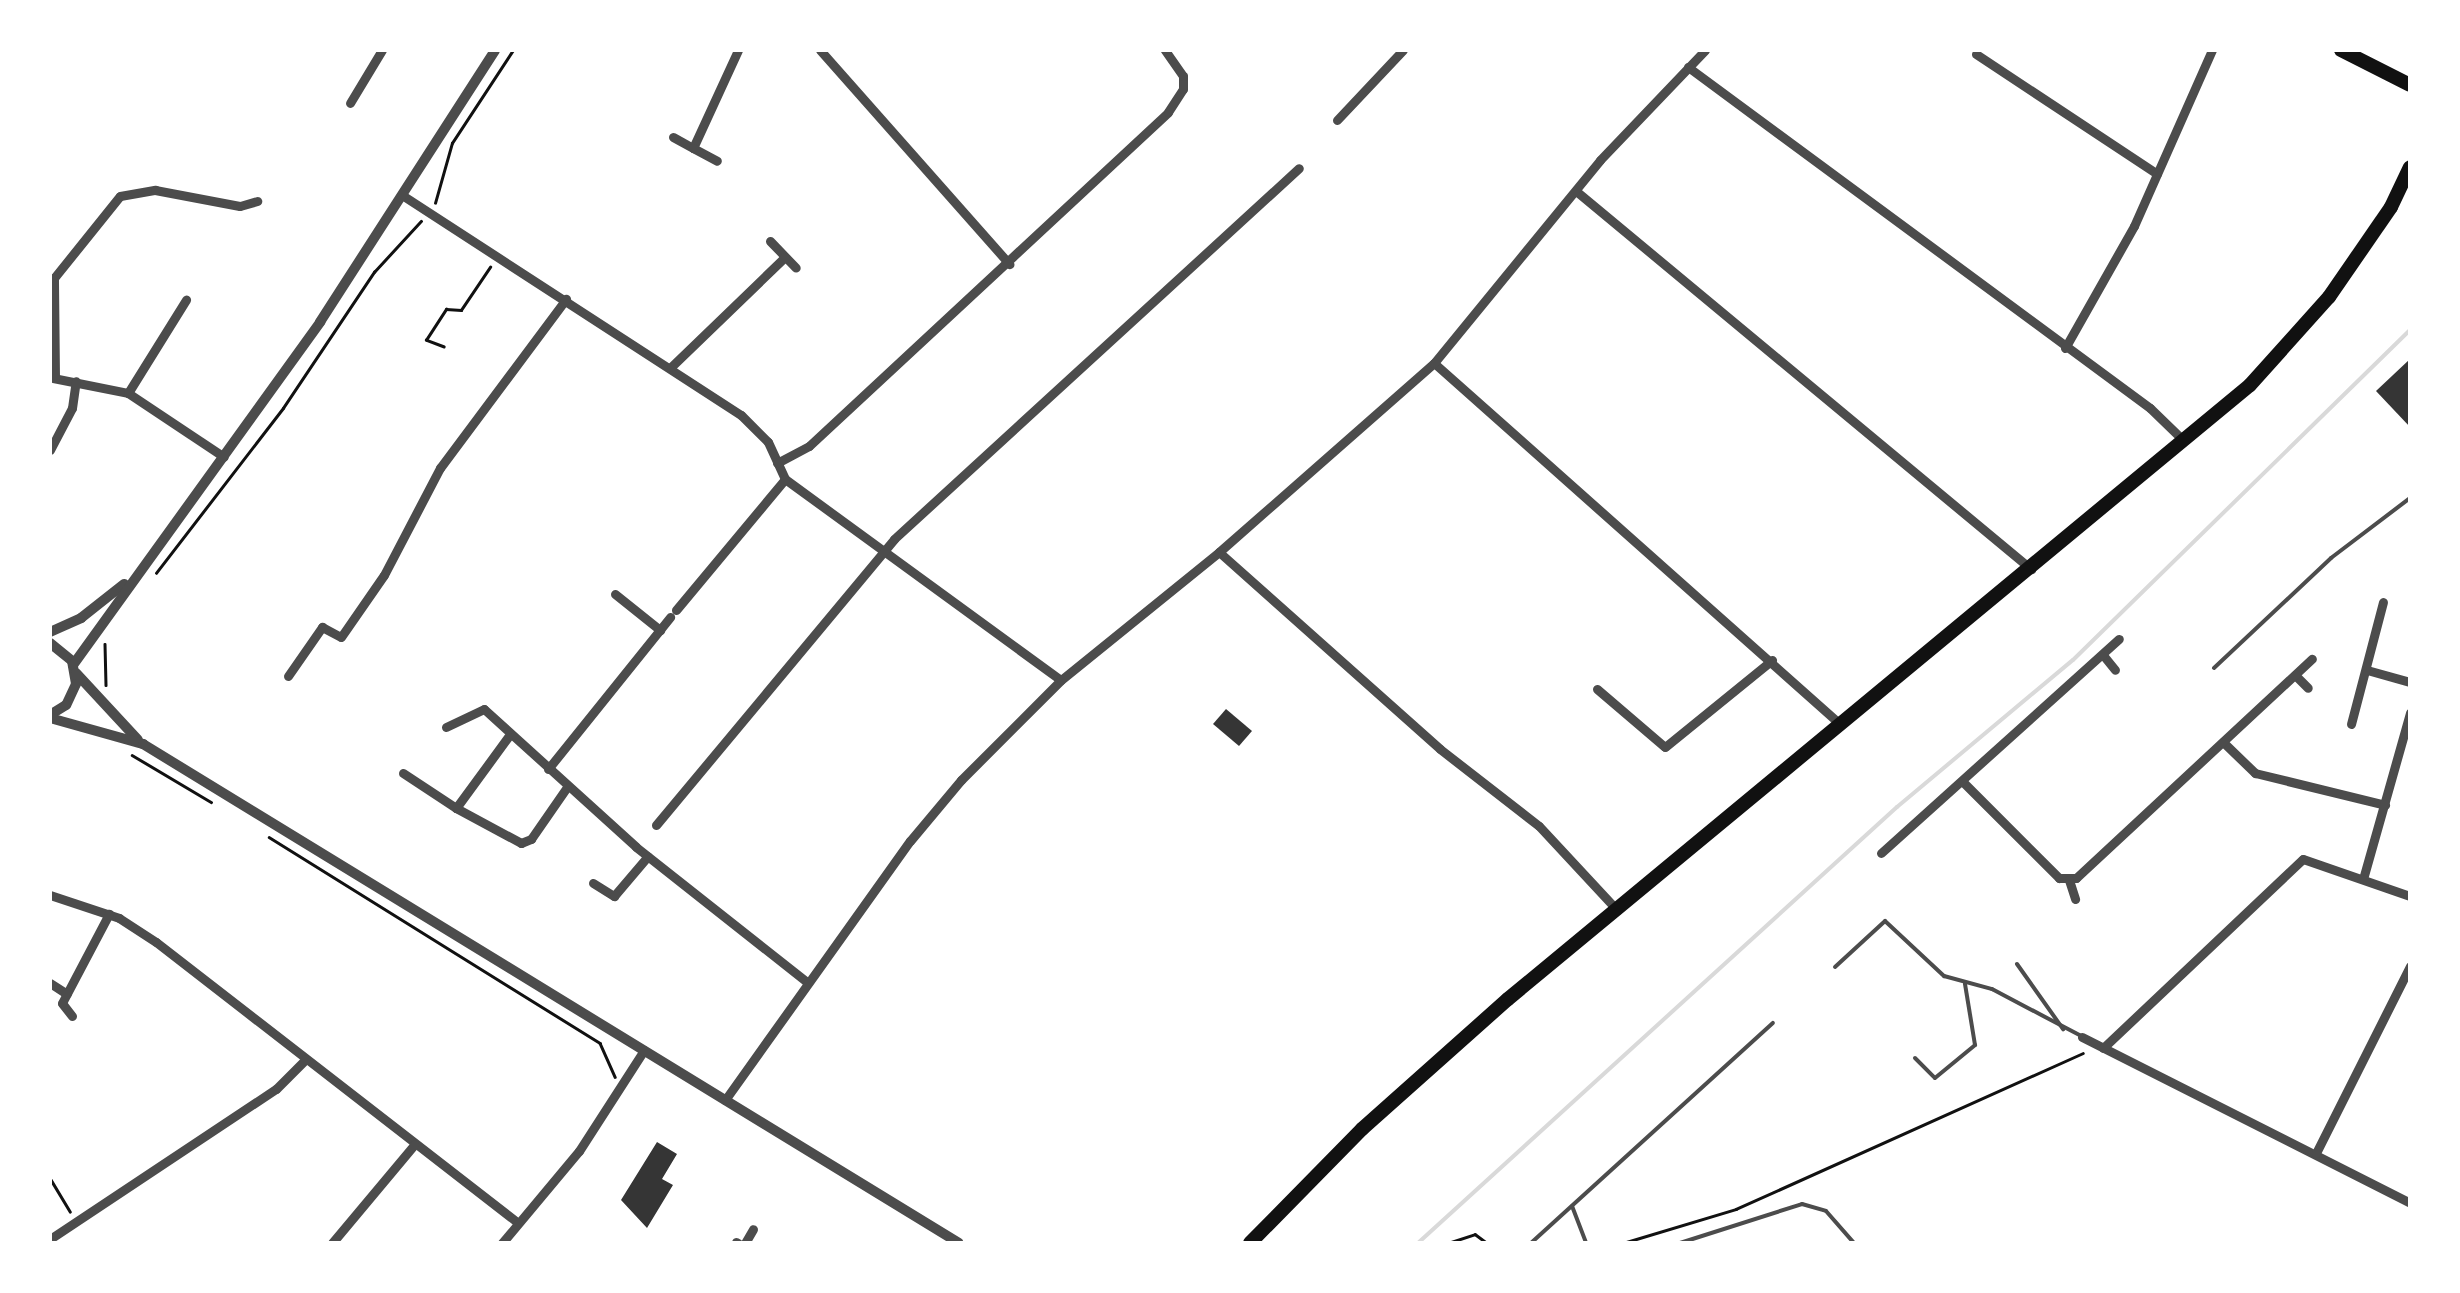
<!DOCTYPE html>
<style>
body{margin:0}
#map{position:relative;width:2460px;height:1293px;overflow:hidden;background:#fff;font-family:"IBM Plex Sans",sans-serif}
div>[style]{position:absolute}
.stream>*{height:4px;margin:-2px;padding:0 2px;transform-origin:2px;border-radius:2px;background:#d9d9d9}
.building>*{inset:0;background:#353535}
.path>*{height:2.5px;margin:-1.25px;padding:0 1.25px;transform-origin:1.25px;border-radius:1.25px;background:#111}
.service>*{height:4px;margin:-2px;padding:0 2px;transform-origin:2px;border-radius:2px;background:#4c4c4c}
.minor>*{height:9px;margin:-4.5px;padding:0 4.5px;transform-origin:4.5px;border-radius:4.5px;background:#4c4c4c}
.tertiary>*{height:10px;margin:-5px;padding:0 5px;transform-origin:5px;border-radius:5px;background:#4c4c4c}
.primary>*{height:14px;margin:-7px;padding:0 7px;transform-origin:7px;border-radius:7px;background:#111}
.trunk>*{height:14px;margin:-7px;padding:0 7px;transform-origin:7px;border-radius:7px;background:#111}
span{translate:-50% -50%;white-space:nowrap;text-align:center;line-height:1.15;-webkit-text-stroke:8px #fff;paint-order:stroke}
.frame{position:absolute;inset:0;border:52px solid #fff;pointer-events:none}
</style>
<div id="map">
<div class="stream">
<div style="left:1418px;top:1243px;width:648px;rotate:-42.31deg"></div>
<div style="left:1897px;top:807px;width:229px;rotate:-39.9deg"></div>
<div style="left:2073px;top:660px;width:472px;rotate:-44.4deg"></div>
</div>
<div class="building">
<div style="clip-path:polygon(2410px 359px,2410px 427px,2376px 391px)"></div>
<div style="clip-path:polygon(1226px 709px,1252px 731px,1239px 746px,1213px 724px)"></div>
<div style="clip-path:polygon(657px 1142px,677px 1154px,662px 1179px,673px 1185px,647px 1228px,621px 1200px)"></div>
</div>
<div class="path">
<div style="left:435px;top:203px;width:62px;rotate:-74.2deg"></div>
<div style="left:452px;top:143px;width:111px;rotate:-56.7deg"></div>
<div style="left:444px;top:347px;width:19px;rotate:-159deg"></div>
<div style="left:426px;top:340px;width:37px;rotate:-57deg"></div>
<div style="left:446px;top:309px;width:15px;rotate:4deg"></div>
<div style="left:461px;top:310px;width:52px;rotate:-56deg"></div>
<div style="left:156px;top:573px;width:208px;rotate:-52.4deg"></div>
<div style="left:283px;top:408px;width:164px;rotate:-56.2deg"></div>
<div style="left:374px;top:272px;width:69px;rotate:-47.3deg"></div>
<div style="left:105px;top:644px;width:41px;rotate:88.6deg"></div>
<div style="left:132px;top:755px;width:92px;rotate:30.7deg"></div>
<div style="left:269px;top:837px;width:390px;rotate:31.9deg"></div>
<div style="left:600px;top:1043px;width:37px;rotate:66deg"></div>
<div style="left:50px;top:1178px;width:39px;rotate:59deg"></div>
<div style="left:1448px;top:1243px;width:28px;rotate:-18deg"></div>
<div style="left:1475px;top:1234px;width:15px;rotate:37deg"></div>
<div style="left:1623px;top:1243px;width:118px;rotate:-16.7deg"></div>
<div style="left:1736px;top:1209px;width:380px;rotate:-24.2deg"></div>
</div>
<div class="service">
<div style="left:2214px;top:668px;width:161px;rotate:-43.2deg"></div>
<div style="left:2331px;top:558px;width:99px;rotate:-37.2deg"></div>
<div style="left:2017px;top:964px;width:80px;rotate:54.7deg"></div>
<div style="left:1835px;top:967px;width:68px;rotate:-42.6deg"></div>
<div style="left:1885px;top:921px;width:81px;rotate:43deg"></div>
<div style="left:1944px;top:976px;width:50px;rotate:15.2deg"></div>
<div style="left:1992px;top:989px;width:101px;rotate:27.8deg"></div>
<div style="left:1915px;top:1058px;width:28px;rotate:45deg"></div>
<div style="left:1935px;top:1078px;width:52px;rotate:-39.5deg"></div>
<div style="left:1975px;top:1045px;width:62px;rotate:-99.3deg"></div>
<div style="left:1572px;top:1206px;width:40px;rotate:69deg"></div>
<div style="left:1531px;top:1243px;width:327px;rotate:-42.3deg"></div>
<div style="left:1680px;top:1243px;width:128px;rotate:-17.7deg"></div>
<div style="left:1802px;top:1204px;width:25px;rotate:16deg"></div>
<div style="left:1826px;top:1211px;width:43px;rotate:48.8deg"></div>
</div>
<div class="minor">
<div style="left:820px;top:50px;width:286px;rotate:48.5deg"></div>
<div style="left:1976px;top:54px;width:217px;rotate:33.5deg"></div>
<div style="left:1688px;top:67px;width:574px;rotate:36.43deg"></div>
<div style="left:2150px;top:408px;width:47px;rotate:44.1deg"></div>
<div style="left:350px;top:103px;width:62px;rotate:-58.9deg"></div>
<div style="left:1337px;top:120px;width:96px;rotate:-46.7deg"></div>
<div style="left:673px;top:137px;width:23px;rotate:29deg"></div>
<div style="left:693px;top:148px;width:108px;rotate:-65.3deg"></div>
<div style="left:693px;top:148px;width:27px;rotate:28deg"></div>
<div style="left:1576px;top:191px;width:592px;rotate:39.72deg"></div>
<div style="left:402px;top:195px;width:404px;rotate:33deg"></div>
<div style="left:741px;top:415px;width:38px;rotate:45deg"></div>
<div style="left:768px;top:442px;width:41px;rotate:65.3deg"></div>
<div style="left:785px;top:479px;width:341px;rotate:36.1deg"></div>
<div style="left:770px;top:241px;width:37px;rotate:46deg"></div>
<div style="left:2065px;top:348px;width:140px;rotate:-60.5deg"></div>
<div style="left:2134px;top:226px;width:193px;rotate:-66.1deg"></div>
<div style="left:1434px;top:363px;width:543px;rotate:41.64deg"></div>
<div style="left:671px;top:367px;width:158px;rotate:-44deg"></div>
<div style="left:53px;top:378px;width:76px;rotate:11.3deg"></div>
<div style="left:128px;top:393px;width:115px;rotate:33.7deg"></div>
<div style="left:55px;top:378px;width:100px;rotate:-90.6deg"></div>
<div style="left:54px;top:278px;width:105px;rotate:-51.2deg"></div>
<div style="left:120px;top:196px;width:36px;rotate:-10deg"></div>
<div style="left:155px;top:190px;width:86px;rotate:10.7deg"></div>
<div style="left:240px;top:206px;width:18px;rotate:-16deg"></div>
<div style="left:128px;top:393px;width:110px;rotate:-58.1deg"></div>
<div style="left:50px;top:450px;width:47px;rotate:-62.4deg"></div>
<div style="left:72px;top:408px;width:27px;rotate:-82deg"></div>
<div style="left:777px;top:463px;width:36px;rotate:-28deg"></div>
<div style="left:809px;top:446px;width:490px;rotate:-42.9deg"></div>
<div style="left:1168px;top:112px;width:27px;rotate:-57deg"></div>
<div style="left:1183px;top:89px;width:13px;rotate:-90deg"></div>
<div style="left:1183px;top:76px;width:32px;rotate:-125deg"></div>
<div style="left:1219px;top:552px;width:296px;rotate:41.7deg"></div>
<div style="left:1440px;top:749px;width:125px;rotate:37.9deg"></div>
<div style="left:1539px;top:826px;width:115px;rotate:47.1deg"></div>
<div style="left:615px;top:594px;width:58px;rotate:38.7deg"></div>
<div style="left:676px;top:610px;width:170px;rotate:-50.2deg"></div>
<div style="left:2103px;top:655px;width:19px;rotate:51deg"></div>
<div style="left:2367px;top:670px;width:45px;rotate:15.6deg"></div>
<div style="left:2295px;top:675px;width:18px;rotate:45deg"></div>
<div style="left:288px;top:676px;width:60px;rotate:-55.2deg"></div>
<div style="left:322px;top:627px;width:21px;rotate:28deg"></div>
<div style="left:341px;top:637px;width:75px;rotate:-55.3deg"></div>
<div style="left:384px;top:575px;width:121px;rotate:-62.4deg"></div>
<div style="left:440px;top:468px;width:211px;rotate:-53.3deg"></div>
<div style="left:1597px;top:689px;width:89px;rotate:40.5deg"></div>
<div style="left:1665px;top:747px;width:138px;rotate:-39.1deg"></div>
<div style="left:2351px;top:724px;width:126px;rotate:-75.3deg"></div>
<div style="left:446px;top:727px;width:42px;rotate:-25.3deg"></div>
<div style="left:484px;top:709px;width:205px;rotate:42.2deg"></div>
<div style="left:636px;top:847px;width:219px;rotate:38.3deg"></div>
<div style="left:508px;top:737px;width:88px;rotate:126.2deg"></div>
<div style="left:456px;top:808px;width:74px;rotate:28.3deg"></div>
<div style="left:521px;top:843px;width:11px;rotate:-22deg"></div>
<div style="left:531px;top:839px;width:63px;rotate:-55.3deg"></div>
<div style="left:2223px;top:742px;width:45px;rotate:44.1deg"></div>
<div style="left:2255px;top:773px;width:134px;rotate:13.8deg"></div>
<div style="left:548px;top:769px;width:195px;rotate:-51.2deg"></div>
<div style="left:403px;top:773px;width:64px;rotate:33.4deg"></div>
<div style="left:1963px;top:782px;width:136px;rotate:45deg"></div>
<div style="left:2059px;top:878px;width:17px"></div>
<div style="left:2076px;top:878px;width:322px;rotate:-42.9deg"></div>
<div style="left:656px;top:825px;width:372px;rotate:-50.2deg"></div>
<div style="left:894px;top:539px;width:549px;rotate:-42.49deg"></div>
<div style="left:1881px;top:853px;width:320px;rotate:-42deg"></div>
<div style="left:2363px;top:879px;width:173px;rotate:-74.2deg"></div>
<div style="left:2069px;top:880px;width:20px;rotate:72deg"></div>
<div style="left:593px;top:883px;width:25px;rotate:32deg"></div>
<div style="left:614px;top:896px;width:52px;rotate:-49.6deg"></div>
<div style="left:50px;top:895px;width:73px;rotate:18.4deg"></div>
<div style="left:119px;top:918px;width:44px;rotate:33deg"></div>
<div style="left:156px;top:942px;width:458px;rotate:37.8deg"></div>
<div style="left:50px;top:983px;width:20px;rotate:33deg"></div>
<div style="left:72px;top:1016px;width:16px;rotate:-128deg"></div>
<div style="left:62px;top:1003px;width:101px;rotate:-62.2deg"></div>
<div style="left:2082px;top:1037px;width:368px;rotate:26.8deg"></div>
<div style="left:2103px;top:1048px;width:275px;rotate:-43.4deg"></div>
<div style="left:2303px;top:859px;width:113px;rotate:19.1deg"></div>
<div style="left:725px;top:1100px;width:318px;rotate:-54.5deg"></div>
<div style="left:910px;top:841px;width:80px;rotate:-50.1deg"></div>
<div style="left:961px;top:780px;width:141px;rotate:-45deg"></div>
<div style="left:1061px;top:680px;width:203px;rotate:-39deg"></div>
<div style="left:1219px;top:552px;width:286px;rotate:-41.3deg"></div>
<div style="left:1434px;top:363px;width:262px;rotate:-50.7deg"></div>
<div style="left:1600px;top:160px;width:152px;rotate:-46.3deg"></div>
<div style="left:2316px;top:1153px;width:209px;rotate:-63.3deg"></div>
<div style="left:50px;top:1239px;width:271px;rotate:-33.6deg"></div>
<div style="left:276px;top:1089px;width:42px;rotate:-45deg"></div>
<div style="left:736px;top:1242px;width:2px;rotate:27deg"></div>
<div style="left:332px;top:1243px;width:128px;rotate:-50.1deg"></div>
<div style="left:502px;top:1243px;width:120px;rotate:-50.1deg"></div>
<div style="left:579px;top:1151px;width:120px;rotate:-57.2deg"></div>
<div style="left:745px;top:1243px;width:16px;rotate:-60deg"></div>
</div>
<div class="tertiary">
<div style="left:50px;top:632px;width:34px;rotate:-24deg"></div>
<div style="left:81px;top:618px;width:55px;rotate:-38.3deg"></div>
<div style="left:50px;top:643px;width:28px;rotate:39deg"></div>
<div style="left:72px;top:661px;width:23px;rotate:80deg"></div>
<div style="left:76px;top:684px;width:23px;rotate:115deg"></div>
<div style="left:66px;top:705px;width:19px;rotate:148deg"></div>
<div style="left:73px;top:665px;width:423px;rotate:-54.2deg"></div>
<div style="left:320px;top:322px;width:323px;rotate:-57.2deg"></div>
<div style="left:76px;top:673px;width:91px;rotate:47.2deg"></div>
<div style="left:50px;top:718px;width:97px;rotate:15.6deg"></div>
<div style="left:143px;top:744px;width:956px;rotate:31.45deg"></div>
</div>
<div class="primary">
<div style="left:1250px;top:1243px;width:160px;rotate:-45.5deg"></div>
<div style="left:1362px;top:1129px;width:195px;rotate:-41.7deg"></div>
<div style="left:1508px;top:999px;width:963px;rotate:-39.61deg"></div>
<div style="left:2250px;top:385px;width:118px;rotate:-48.1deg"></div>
<div style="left:2329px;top:297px;width:109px;rotate:-55.4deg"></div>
<div style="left:2391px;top:207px;width:44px;rotate:-64.6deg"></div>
</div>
<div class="trunk">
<div style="left:2341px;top:50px;width:77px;rotate:26.9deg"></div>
</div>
<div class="frame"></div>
</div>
